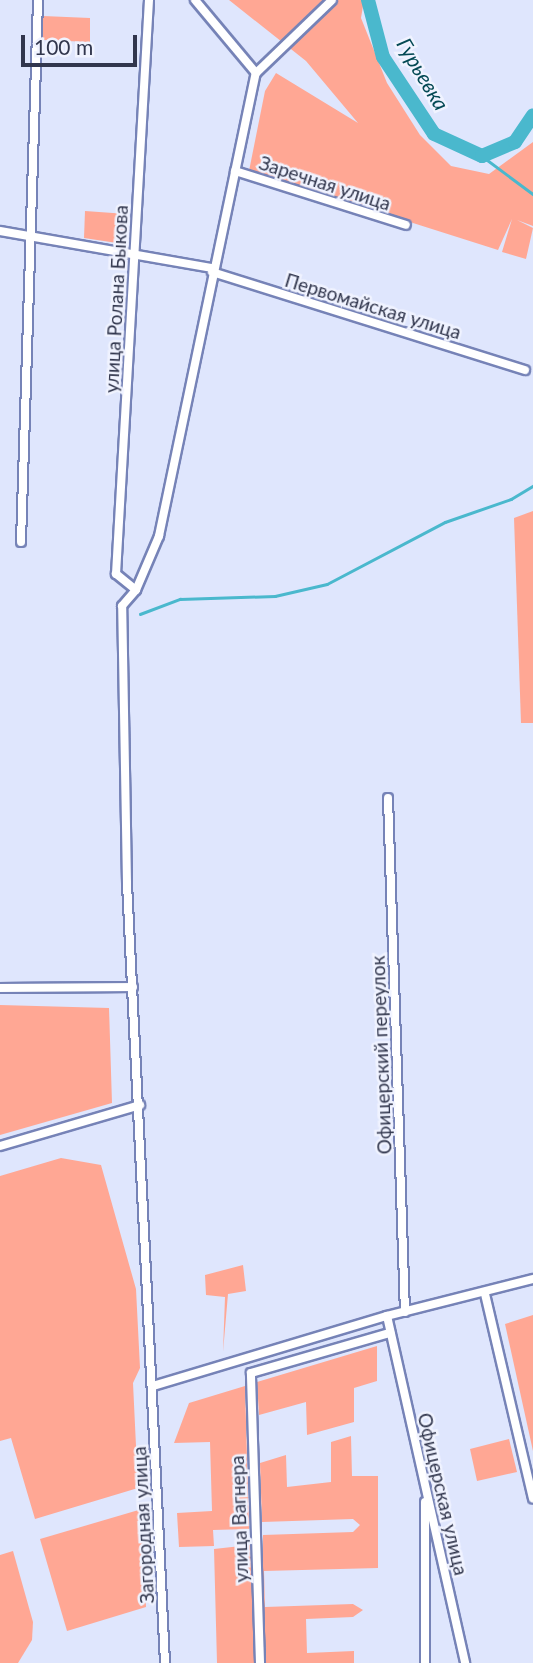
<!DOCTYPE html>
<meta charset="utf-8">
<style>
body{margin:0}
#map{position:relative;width:533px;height:1663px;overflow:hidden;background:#dfe6fd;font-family:Lato,sans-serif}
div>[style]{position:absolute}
.green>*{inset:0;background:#ffa794}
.stream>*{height:2.5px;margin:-1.25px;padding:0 1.25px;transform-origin:1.25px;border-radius:1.25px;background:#4ab8cd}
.river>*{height:14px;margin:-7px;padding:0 7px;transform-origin:7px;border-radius:7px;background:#4ab8cd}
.roads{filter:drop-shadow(2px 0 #7683b7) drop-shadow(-2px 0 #7683b7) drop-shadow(0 2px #7683b7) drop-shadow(0 -2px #7683b7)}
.minor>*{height:8px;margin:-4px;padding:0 4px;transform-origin:4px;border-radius:4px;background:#fff}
span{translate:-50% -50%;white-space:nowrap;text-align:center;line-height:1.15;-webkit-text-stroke:5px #f0f3ff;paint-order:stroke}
.street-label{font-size:19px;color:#31364d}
.water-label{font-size:21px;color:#044954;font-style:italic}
.scale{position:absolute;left:21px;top:35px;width:116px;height:32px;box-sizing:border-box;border:4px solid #31364d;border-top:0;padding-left:9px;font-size:21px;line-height:24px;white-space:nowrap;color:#31364d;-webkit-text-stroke:5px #f0f3ff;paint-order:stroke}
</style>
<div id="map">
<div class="green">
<div style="clip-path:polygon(229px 0,364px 0,361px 18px,387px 83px,420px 135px,451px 166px,489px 174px,533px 142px,533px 226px,517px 220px,533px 228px,526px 259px,502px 252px,512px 219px,498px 250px,249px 171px,265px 91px,276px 73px,358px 123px,306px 61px)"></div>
<div style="clip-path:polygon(43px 16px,90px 18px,90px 42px,43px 40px)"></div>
<div style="clip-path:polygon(85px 211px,127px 214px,125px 236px,117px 243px,84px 238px)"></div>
<div style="clip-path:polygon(533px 511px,533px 723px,521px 723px,514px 518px)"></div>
<div style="clip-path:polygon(0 1005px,109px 1008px,112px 1103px,0 1135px)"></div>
<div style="clip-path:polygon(61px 1158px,101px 1165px,136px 1289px,140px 1368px,133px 1383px,138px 1488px,35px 1519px,11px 1438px,0 1441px,0 1176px)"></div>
<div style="clip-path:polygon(243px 1265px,246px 1291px,228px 1294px,223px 1352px,225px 1297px,206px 1295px,205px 1275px)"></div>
<div style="clip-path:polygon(533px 1315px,533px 1451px,505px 1324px)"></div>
<div style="clip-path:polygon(377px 1346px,377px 1381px,354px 1388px,354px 1422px,307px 1435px,306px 1402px,259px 1415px,257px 1382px)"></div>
<div style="clip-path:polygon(245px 1386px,249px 1529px,213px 1530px,214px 1546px,179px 1547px,177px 1513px,212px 1511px,210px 1442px,174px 1443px,189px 1403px)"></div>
<div style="clip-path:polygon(351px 1436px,352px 1476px,378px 1476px,378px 1568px,264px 1571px,265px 1607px,353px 1604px,363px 1610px,353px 1617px,306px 1619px,307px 1653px,354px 1651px,354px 1663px,217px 1663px,214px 1549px,250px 1545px,263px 1569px,263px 1535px,353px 1532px,360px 1525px,353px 1519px,262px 1522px,260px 1463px,286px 1455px,287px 1487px,331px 1482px,331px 1442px)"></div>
<div style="clip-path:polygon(509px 1439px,517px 1472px,477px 1481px,470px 1449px)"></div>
<div style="clip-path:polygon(142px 1509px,146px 1607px,67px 1631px,40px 1539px)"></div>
<div style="clip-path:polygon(13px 1551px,33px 1622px,32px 1640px,18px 1663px,0 1663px,0 1555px)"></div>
</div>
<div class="stream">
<div style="left:482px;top:156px;width:64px;rotate:36.7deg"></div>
<div style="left:140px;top:614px;width:43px;rotate:-20.6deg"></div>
<div style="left:180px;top:599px;width:95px;rotate:-1.8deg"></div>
<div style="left:275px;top:596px;width:53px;rotate:-13deg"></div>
<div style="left:327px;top:584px;width:133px;rotate:-27.7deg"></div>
<div style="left:445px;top:522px;width:70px;rotate:-19.2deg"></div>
<div style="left:511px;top:499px;width:26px;rotate:-31deg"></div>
</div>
<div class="river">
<div style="left:368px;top:0;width:59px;rotate:75.3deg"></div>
<div style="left:383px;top:57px;width:92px;rotate:56.5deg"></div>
<div style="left:434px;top:134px;width:53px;rotate:24.6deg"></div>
<div style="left:482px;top:156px;width:36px;rotate:-23deg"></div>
<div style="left:515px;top:142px;width:32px;rotate:-56deg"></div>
</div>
<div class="roads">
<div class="minor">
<div style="left:195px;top:0;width:95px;rotate:50.1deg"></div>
<div style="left:235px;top:171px;width:179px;rotate:17.5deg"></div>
<div style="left:0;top:231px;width:216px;rotate:9.9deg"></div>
<div style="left:212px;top:272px;width:328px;rotate:17.4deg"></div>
<div style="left:21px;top:542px;width:542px;rotate:-88.2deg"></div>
<div style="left:136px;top:590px;width:26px;rotate:-141deg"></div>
<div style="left:116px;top:574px;width:575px;rotate:-86.71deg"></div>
<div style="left:388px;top:798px;width:514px;rotate:88.11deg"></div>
<div style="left:0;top:988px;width:133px;rotate:-0.4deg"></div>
<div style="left:0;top:1146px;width:146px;rotate:-16.3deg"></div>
<div style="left:485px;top:1294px;width:210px;rotate:76.8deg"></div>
<div style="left:387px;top:1316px;width:356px;rotate:77.3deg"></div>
<div style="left:153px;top:1386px;width:244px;rotate:-16.7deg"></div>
<div style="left:387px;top:1316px;width:151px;rotate:-14.2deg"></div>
<div style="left:165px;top:1663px;width:781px;rotate:-92.79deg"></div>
<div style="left:127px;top:883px;width:277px;rotate:-91deg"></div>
<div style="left:122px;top:606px;width:21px;rotate:-49deg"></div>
<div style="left:136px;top:590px;width:59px;rotate:-66.9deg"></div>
<div style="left:159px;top:536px;width:473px;rotate:-78.2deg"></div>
<div style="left:256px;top:73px;width:105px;rotate:-43.8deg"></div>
<div style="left:260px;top:1663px;width:290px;rotate:-91.8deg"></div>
<div style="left:251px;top:1373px;width:145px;rotate:-16.1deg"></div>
<div style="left:425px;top:1663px;width:161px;rotate:-90deg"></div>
</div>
</div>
<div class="street-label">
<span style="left:325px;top:183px;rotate:18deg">Заречная улица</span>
<span style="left:116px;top:299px;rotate:-87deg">улица Ролана Быкова</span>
<span style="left:373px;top:306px;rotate:17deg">Первомайская улица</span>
<span style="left:381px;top:1055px;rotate:-92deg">Офицерский переулок</span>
<span style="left:443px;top:1494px;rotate:77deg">Офицерская улица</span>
<span style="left:239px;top:1519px;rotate:-92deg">улица Вагнера</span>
<span style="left:143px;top:1525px;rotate:-93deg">Загородная улица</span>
</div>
<div class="water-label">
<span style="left:423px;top:74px;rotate:59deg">Гурьевка</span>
</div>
<div class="scale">100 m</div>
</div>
